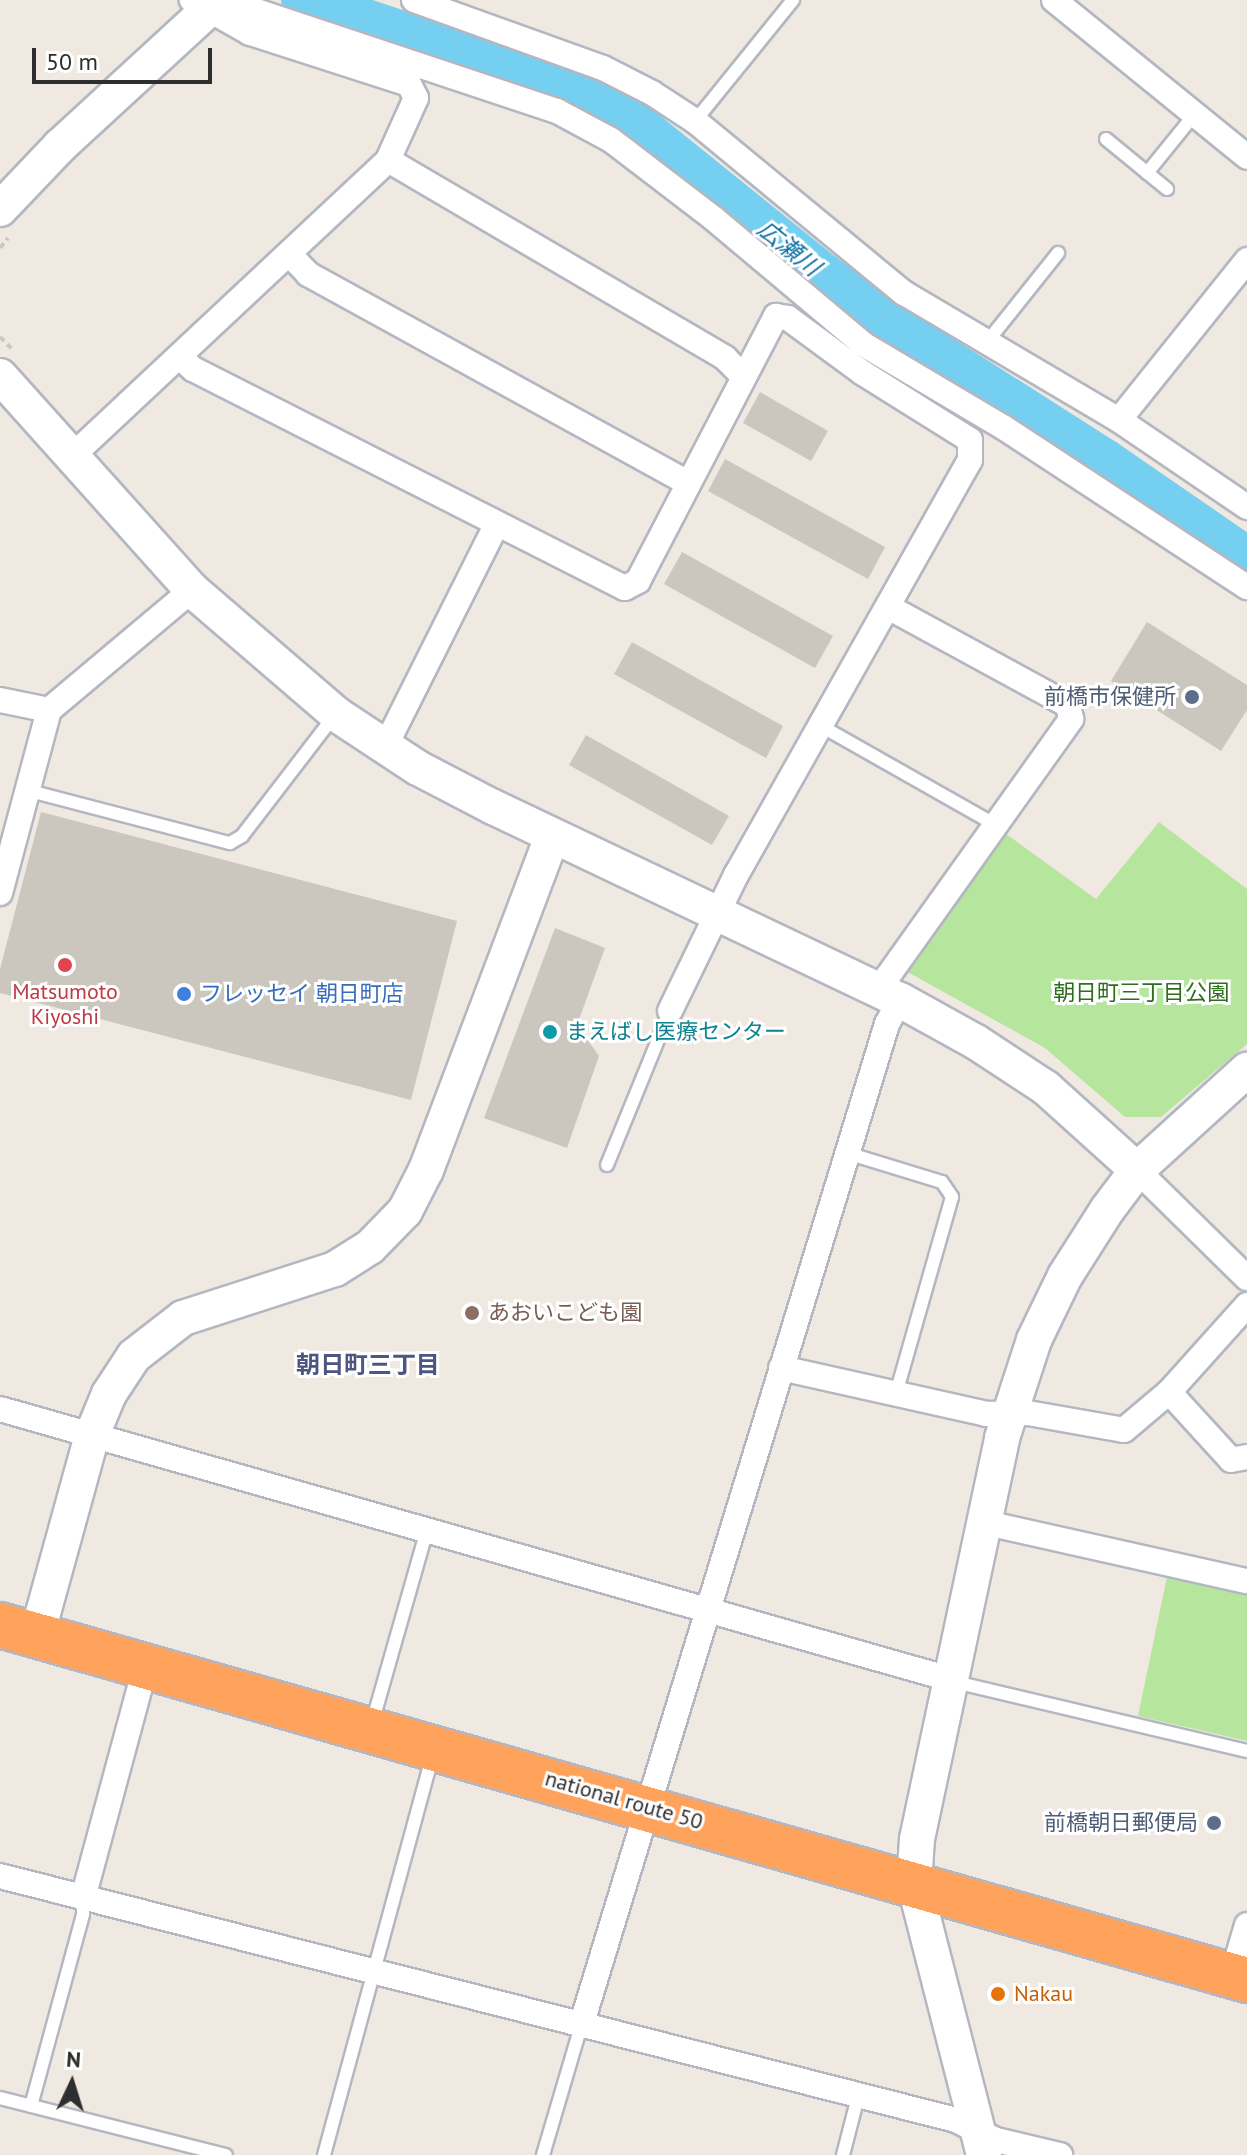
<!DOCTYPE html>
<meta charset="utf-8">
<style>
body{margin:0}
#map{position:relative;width:1247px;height:2155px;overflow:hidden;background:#efe9e1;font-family:"PT Sans","Noto Sans JP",sans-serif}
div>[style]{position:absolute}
.green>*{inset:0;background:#b6e59e}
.river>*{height:44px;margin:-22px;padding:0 22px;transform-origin:22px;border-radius:22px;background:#75cff0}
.building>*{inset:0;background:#cbc7bf}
.path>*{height:4px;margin-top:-2px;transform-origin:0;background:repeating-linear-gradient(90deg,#c9c9c9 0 6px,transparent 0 10px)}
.roads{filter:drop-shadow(2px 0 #b4b7c1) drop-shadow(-2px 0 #b4b7c1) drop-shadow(0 2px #b4b7c1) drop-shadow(0 -2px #b4b7c1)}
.lane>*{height:12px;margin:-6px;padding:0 6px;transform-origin:6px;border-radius:6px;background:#fff}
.street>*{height:24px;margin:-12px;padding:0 12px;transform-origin:12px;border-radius:12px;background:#fff}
.secondary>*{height:34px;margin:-17px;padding:0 17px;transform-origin:17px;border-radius:17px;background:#fff}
.highway>*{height:44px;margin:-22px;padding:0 22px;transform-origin:22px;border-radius:22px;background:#ffa35c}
.dots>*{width:22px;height:22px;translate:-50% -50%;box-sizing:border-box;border:4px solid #fff;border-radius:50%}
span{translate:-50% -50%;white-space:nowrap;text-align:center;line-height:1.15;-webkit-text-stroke:6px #fff;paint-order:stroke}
.service-label{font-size:22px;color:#4e5e75}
.right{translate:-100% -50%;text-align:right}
.health-label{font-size:22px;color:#be3a42}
.park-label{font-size:22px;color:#2c6e1b}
.shop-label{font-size:22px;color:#366cbe}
.left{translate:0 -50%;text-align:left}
.culture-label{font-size:22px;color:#0d838f}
.education-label{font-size:22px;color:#785e54}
.street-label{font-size:22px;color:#2e2e2e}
.food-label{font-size:22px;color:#c56008}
.water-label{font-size:24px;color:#0d6fa3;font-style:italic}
.neighbourhood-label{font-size:24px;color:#4d5680;font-weight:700}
.north{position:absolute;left:32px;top:2043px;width:80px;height:80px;-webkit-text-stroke:6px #fff;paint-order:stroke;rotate:4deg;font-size:22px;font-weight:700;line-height:32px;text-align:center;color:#2e2e2e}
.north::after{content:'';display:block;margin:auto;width:28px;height:36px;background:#2e2e2e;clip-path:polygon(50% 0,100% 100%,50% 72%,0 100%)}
.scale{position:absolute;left:32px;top:48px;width:180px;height:36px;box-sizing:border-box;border:4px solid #2e2e2e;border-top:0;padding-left:10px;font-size:24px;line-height:28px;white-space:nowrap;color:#2e2e2e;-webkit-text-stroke:6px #fff;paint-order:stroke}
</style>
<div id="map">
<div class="green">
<div style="clip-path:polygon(1159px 822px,1247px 889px,1247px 1044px,1161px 1117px,1125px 1117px,1045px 1048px,904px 970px,1002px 831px,1096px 899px)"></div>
<div style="clip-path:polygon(1167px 1577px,1247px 1595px,1247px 1741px,1138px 1716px)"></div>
</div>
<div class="river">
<div style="left:303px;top:0;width:282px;rotate:18.4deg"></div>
<div style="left:571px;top:89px;width:72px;rotate:28.4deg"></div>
<div style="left:634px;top:123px;width:243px;rotate:38.8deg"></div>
<div style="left:823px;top:275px;width:103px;rotate:35.5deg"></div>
<div style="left:907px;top:335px;width:235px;rotate:32.5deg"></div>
<div style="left:1105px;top:461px;width:173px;rotate:34.6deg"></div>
</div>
<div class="building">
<div style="clip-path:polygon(760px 392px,828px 431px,811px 461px,743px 423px)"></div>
<div style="clip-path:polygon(725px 459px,885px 547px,868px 579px,708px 491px)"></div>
<div style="clip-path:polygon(682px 552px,833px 636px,815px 668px,664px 584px)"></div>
<div style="clip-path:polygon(1147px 622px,1247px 685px,1247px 710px,1221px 751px,1111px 681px)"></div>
<div style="clip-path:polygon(632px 642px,783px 726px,766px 758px,614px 674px)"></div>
<div style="clip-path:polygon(586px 735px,729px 816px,712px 845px,569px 765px)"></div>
<div style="clip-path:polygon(41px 812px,457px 921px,411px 1100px,0 993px,0 969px)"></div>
<div style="clip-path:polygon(555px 928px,605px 948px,577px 1025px,599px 1056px,567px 1148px,484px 1118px)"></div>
</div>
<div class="path">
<div style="left:0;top:248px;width:13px;rotate:-51deg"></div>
<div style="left:0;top:337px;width:17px;rotate:45deg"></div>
</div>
<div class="roads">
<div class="lane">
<div style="left:695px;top:121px;width:156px;rotate:-51deg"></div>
<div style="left:1106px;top:139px;width:79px;rotate:39.3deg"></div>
<div style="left:1147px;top:173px;width:75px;rotate:-51deg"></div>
<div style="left:987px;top:342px;width:114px;rotate:-51.4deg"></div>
<div style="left:821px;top:726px;width:203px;rotate:29.5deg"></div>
<div style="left:26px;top:790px;width:211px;rotate:14.6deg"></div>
<div style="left:230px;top:843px;width:14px;rotate:-30deg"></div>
<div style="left:242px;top:836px;width:153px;rotate:-52.5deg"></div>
<div style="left:847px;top:1153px;width:99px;rotate:17deg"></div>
<div style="left:942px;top:1182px;width:18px;rotate:56deg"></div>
<div style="left:952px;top:1197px;width:204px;rotate:105.9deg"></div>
<div style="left:607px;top:1165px;width:166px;rotate:-67.8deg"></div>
<div style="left:955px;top:1682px;width:300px;rotate:13.3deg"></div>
<div style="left:372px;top:1723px;width:201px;rotate:-74.1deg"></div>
<div style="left:0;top:2098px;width:233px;rotate:14.2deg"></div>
<div style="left:31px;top:2106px;width:199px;rotate:-74.8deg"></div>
<div style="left:83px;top:1914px;width:16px;rotate:-90deg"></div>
<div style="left:324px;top:2155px;width:412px;rotate:-74.8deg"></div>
<div style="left:543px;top:2155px;width:134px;rotate:-73.6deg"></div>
<div style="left:843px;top:2155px;width:60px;rotate:-75.5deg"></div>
</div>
<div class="street">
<div style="left:414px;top:0;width:201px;rotate:19.8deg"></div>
<div style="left:603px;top:68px;width:55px;rotate:27deg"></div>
<div style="left:652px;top:93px;width:51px;rotate:33.1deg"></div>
<div style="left:695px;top:121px;width:271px;rotate:39.5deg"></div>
<div style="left:904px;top:293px;width:250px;rotate:30.6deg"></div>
<div style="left:1119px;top:420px;width:155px;rotate:34.2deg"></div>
<div style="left:1054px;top:0;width:249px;rotate:39.1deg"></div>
<div style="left:241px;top:6px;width:333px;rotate:18.4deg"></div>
<div style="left:557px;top:111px;width:61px;rotate:28.2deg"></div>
<div style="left:611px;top:140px;width:128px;rotate:37.4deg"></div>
<div style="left:713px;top:218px;width:196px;rotate:40deg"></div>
<div style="left:863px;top:344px;width:163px;rotate:30.7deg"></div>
<div style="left:1003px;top:427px;width:292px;rotate:33.3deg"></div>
<div style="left:388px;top:160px;width:391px;rotate:30.4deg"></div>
<div style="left:725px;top:358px;width:23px;rotate:45deg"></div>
<div style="left:289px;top:254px;width:28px;rotate:46deg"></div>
<div style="left:308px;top:274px;width:431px;rotate:28.8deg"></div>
<div style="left:180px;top:357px;width:18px;rotate:43deg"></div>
<div style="left:193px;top:369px;width:484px;rotate:26.9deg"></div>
<div style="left:625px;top:588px;width:15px;rotate:-28deg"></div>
<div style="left:638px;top:581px;width:299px;rotate:-62.5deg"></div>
<div style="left:776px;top:316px;width:12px;rotate:9deg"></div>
<div style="left:788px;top:318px;width:93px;rotate:36.3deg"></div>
<div style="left:863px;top:373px;width:126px;rotate:32.1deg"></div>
<div style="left:970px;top:440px;width:20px;rotate:90deg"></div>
<div style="left:970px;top:460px;width:476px;rotate:119.4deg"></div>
<div style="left:736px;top:875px;width:151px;rotate:115.9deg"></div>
<div style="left:1119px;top:420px;width:205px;rotate:-51.3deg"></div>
<div style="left:71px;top:457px;width:434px;rotate:-43.1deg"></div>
<div style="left:388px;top:160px;width:68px;rotate:-65.7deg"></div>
<div style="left:416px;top:98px;width:16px;rotate:-117deg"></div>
<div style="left:409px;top:84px;width:167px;rotate:-162.2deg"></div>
<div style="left:250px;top:33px;width:67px;rotate:-150.4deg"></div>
<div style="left:0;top:700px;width:50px;rotate:11.5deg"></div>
<div style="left:49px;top:710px;width:187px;rotate:-40deg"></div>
<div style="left:385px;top:747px;width:248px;rotate:-63.4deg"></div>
<div style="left:0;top:893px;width:189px;rotate:-75deg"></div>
<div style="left:878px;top:990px;width:333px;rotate:-54.5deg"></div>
<div style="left:1071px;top:719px;width:14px;rotate:-102deg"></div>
<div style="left:1068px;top:705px;width:205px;rotate:-151.4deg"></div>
<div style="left:1137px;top:1170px;width:154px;rotate:44.5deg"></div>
<div style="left:781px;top:1368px;width:210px;rotate:12.6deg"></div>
<div style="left:986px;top:1414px;width:42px;rotate:-1.4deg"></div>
<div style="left:1028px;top:1413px;width:97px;rotate:10deg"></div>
<div style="left:1124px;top:1430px;width:59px;rotate:-40.2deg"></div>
<div style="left:1169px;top:1392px;width:117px;rotate:-48.1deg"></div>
<div style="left:1169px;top:1392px;width:92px;rotate:47.6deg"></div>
<div style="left:1231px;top:1460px;width:16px;rotate:-11deg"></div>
<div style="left:0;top:1409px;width:988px;rotate:15.87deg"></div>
<div style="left:982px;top:1522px;width:271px;rotate:12.6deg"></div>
<div style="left:0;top:1876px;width:987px;rotate:14.32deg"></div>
<div style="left:956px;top:2120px;width:45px;rotate:26.6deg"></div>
<div style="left:996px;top:2140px;width:66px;rotate:13.2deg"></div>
<div style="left:83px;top:1898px;width:237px;rotate:-74.9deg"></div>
<div style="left:1232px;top:1976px;width:53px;rotate:-73.6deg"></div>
<div style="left:581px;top:2026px;width:1048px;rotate:-73.02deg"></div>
<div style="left:887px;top:1024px;width:27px;rotate:-62deg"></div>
</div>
<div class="secondary">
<div style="left:0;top:209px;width:87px;rotate:-46.4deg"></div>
<div style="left:60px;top:146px;width:216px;rotate:-42.6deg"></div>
<div style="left:0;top:376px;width:288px;rotate:48.1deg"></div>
<div style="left:192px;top:590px;width:190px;rotate:40.7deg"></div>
<div style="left:336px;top:714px;width:98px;rotate:33.4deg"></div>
<div style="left:418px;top:768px;width:85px;rotate:27.5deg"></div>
<div style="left:493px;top:807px;width:450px;rotate:25.4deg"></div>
<div style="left:900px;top:1000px;width:87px;rotate:28.9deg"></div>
<div style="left:976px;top:1042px;width:84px;rotate:33.3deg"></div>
<div style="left:1046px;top:1088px;width:122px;rotate:42deg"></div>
<div style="left:37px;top:1635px;width:207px;rotate:-74.6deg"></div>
<div style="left:92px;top:1435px;width:44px;rotate:-67.5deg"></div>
<div style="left:109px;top:1394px;width:45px;rotate:-56.7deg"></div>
<div style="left:134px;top:1356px;width:62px;rotate:-37.8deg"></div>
<div style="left:183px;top:1318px;width:160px;rotate:-17.9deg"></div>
<div style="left:335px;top:1269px;width:41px;rotate:-32.2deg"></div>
<div style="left:370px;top:1247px;width:50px;rotate:-45.8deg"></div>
<div style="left:405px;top:1211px;width:46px;rotate:-62.9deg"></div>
<div style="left:426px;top:1170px;width:357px;rotate:-69.3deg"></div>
<div style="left:984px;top:2155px;width:281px;rotate:-104.4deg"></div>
<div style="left:914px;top:1883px;width:44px;rotate:-86.1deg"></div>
<div style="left:917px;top:1839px;width:410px;rotate:-78deg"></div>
<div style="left:1002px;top:1438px;width:103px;rotate:-71.9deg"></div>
<div style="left:1034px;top:1340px;width:71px;rotate:-64.2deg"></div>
<div style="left:1065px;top:1276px;width:78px;rotate:-57.5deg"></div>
<div style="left:1107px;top:1210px;width:50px;rotate:-53.1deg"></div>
<div style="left:1137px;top:1170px;width:149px;rotate:-42.3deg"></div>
</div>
<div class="highway">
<div style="left:0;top:1625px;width:1297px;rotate:15.89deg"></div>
</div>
</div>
<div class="dots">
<div style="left:1192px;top:697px;background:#5c6f8a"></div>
<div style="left:65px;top:965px;background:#e0444e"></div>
<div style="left:184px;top:994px;background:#3f7fe0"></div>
<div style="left:550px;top:1032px;background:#0f9aa8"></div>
<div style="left:472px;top:1313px;background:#8d6e63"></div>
<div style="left:1214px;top:1823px;background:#5c6f8a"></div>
<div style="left:998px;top:1994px;background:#e8710a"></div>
</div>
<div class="service-label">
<span class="right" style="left:1176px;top:697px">前橋市保健所</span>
<span class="right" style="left:1198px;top:1823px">前橋朝日郵便局</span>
</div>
<div class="health-label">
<span style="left:65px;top:1004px">Matsumoto<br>Kiyoshi</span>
</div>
<div class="park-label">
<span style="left:1141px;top:993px">朝日町三丁目公園</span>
</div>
<div class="shop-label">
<span class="left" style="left:200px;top:994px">フレッセイ 朝日町店</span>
</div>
<div class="culture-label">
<span class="left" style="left:566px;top:1032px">まえばし医療センター</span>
</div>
<div class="education-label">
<span class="left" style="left:488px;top:1313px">あおいこども園</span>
</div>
<div class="street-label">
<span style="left:624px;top:1800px;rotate:16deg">national route 50</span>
</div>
<div class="food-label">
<span class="left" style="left:1014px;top:1994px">Nakau</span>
</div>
<div class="water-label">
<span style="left:789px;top:248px;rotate:39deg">広瀬川</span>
</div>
<div class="neighbourhood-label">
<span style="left:368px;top:1365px">朝日町三丁目</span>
</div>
<div class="north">N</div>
<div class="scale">50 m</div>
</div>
